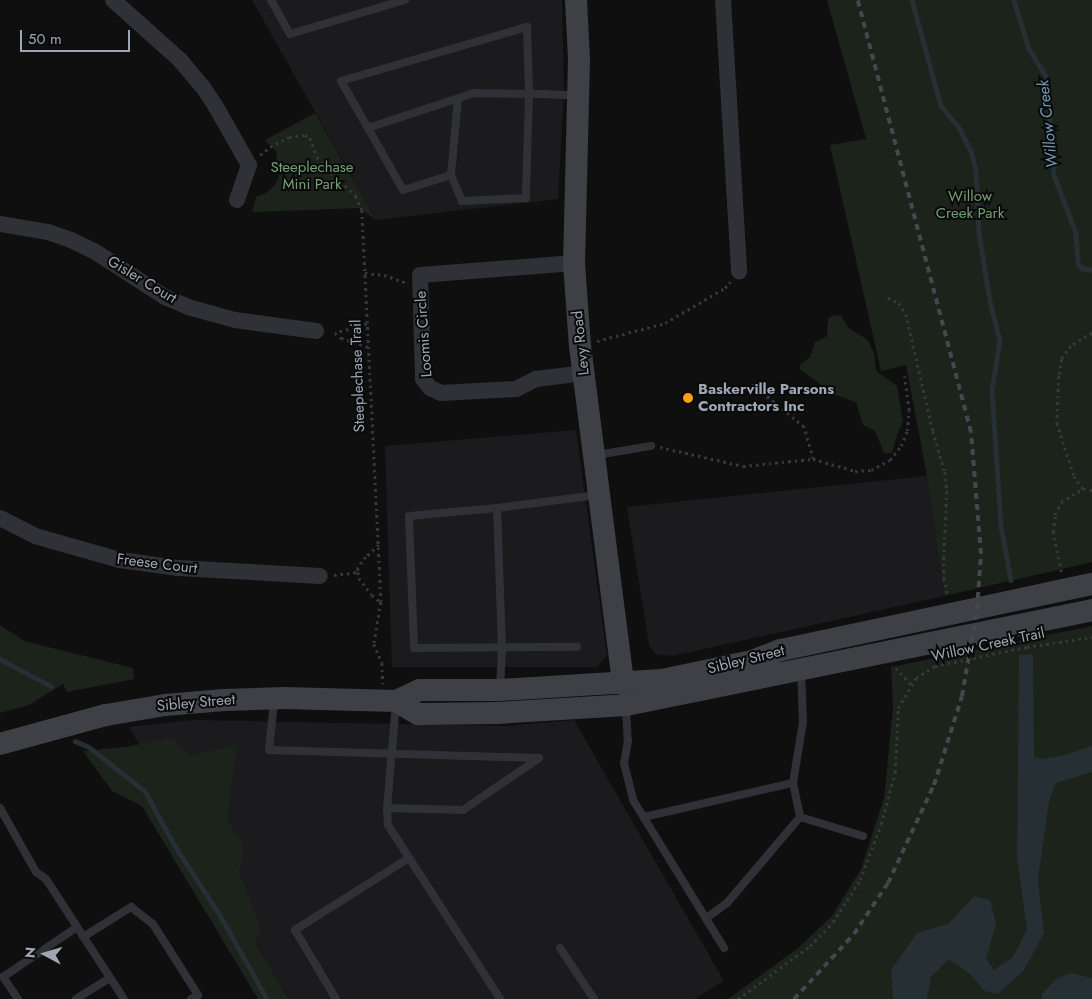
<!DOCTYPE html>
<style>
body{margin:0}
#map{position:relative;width:1092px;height:999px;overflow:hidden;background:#0f0f10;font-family:Jost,sans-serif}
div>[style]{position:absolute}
.built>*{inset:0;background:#1b1b1d}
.green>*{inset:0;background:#1b231b}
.water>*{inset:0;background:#252f34}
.stream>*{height:4.5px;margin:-2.25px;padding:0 2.25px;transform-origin:2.25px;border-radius:2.25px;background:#252f34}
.path>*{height:2.5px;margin-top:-1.25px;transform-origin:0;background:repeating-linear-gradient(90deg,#36383d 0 2.5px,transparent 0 6.5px)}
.lane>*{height:8px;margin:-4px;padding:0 4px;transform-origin:4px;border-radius:4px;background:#303136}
.street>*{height:16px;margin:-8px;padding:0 8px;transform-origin:8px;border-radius:8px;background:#303136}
.secondary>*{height:22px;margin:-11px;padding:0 11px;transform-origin:11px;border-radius:11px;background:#3e4046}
.rail>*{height:4px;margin-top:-2px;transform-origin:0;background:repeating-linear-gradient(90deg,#44474d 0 6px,transparent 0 11px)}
.dots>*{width:14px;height:14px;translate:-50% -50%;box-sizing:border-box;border:2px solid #0a0a0b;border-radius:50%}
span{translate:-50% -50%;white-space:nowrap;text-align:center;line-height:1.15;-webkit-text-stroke:4px #0a0a0b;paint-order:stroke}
.park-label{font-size:15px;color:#74a074}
.street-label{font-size:15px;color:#9fa6b3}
.poi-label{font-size:15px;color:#9fa6b3;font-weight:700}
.left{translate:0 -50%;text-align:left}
.water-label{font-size:16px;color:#7299b1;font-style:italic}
.north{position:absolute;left:20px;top:929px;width:50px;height:50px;-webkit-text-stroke:4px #0a0a0b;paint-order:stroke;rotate:276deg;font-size:14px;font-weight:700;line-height:20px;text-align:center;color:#9fa6b3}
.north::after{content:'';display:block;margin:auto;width:18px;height:22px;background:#9fa6b3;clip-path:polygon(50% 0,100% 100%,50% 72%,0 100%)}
.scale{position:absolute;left:20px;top:30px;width:110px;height:22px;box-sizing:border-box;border:2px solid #9fa6b3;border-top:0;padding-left:6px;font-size:15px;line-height:18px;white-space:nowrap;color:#9fa6b3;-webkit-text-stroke:4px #0a0a0b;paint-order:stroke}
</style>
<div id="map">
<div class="built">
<div style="clip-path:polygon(252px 0,562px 0,564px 92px,558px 199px,376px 220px)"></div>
<div style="clip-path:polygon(576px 430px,607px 656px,597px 667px,392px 667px,385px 446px)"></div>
<div style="clip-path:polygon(927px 476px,944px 596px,672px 656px,655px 654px,649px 645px,627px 507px)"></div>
<div style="clip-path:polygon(193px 720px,505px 726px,574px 720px,724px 981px,694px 999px,288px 999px,129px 727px)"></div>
</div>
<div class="green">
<div style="clip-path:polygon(827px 0,1092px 0,1092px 562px,944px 596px,927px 476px,906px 365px,881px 371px,830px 145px,866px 139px)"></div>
<div style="clip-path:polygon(315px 113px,376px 220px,359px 208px,252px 212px,256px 197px,266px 193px,275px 185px,279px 177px,276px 151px,265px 140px)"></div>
<div style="clip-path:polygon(834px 315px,841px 316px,849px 328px,868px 340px,874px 353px,876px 371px,897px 386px,903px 422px,897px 435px,892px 453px,884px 453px,875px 431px,863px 425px,856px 402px,833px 394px,800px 369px,800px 365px,810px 357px,815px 342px,827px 336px,828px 318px)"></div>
<div style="clip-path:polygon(0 625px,24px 641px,133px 668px,134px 679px,67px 692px,63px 684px,29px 705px,0 713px)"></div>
<div style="clip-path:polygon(1092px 626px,1092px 999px,728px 999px,797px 949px,832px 916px,861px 869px,884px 798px,893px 708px,891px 667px)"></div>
<div style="clip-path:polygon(172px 738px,189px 756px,237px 745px,227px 819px,244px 846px,239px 872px,261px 929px,255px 942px,288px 999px,258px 999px,142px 806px,112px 791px,83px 751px,125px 747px)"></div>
</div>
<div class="water">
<div style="clip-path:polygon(1033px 654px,1034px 757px,1041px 759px,1065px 755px,1092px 746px,1092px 772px,1056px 783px,1049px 802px,1038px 879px,1044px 933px,1024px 970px,998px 994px,984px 991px,971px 975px,949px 959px,931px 977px,927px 999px,893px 999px,891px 970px,917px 933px,948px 924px,974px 896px,990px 900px,996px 924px,986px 959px,994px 970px,1013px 957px,1027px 929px,1017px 859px,1019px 655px)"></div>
<div style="clip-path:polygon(1071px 973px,1092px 978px,1092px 999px,1042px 999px,1042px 994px,1056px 979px)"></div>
</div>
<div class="stream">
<div style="left:912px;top:0;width:110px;rotate:74.7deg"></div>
<div style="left:941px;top:106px;width:30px;rotate:50deg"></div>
<div style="left:960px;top:129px;width:28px;rotate:64deg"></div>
<div style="left:972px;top:154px;width:17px;rotate:77deg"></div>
<div style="left:976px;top:171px;width:62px;rotate:87.2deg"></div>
<div style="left:979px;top:233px;width:69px;rotate:80.8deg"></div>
<div style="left:990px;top:301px;width:41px;rotate:76deg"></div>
<div style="left:1000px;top:341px;width:50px;rotate:99.3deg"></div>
<div style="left:992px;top:390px;width:136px;rotate:86.2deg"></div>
<div style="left:1001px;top:526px;width:55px;rotate:79.5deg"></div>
<div style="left:1014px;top:0;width:51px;rotate:73deg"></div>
<div style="left:1029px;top:49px;width:34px;rotate:58deg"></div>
<div style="left:1047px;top:78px;width:97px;rotate:85.9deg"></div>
<div style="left:1054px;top:175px;width:62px;rotate:69.2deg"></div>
<div style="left:1076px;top:233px;width:30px;rotate:86deg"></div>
<div style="left:1078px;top:263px;width:6px;rotate:51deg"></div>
<div style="left:1082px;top:268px;width:10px;rotate:11deg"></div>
<div style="left:0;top:659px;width:58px;rotate:27.9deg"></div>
<div style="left:75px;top:741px;width:15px;rotate:23deg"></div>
<div style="left:89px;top:747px;width:71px;rotate:38.2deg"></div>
<div style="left:145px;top:791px;width:63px;rotate:61.4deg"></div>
<div style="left:175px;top:846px;width:82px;rotate:56.9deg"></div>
<div style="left:220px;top:915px;width:96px;rotate:60.8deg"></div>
</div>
<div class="path">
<div style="left:260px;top:155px;width:13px;rotate:-39deg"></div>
<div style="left:270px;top:147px;width:21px;rotate:-28deg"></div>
<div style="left:289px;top:137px;width:16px;rotate:-7deg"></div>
<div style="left:305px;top:135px;width:6px;rotate:31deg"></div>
<div style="left:310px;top:138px;width:20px;rotate:70deg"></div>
<div style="left:317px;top:157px;width:14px;rotate:51deg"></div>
<div style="left:326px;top:168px;width:41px;rotate:43deg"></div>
<div style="left:356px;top:196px;width:15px;rotate:67deg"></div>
<div style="left:362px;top:210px;width:392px;rotate:87.2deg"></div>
<div style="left:381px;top:602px;width:43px;rotate:99.5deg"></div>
<div style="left:374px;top:644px;width:21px;rotate:67deg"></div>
<div style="left:382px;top:663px;width:21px;rotate:87deg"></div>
<div style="left:365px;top:273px;width:19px;rotate:6deg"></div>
<div style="left:384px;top:275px;width:24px;rotate:19deg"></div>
<div style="left:888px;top:298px;width:12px;rotate:24deg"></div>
<div style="left:899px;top:303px;width:13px;rotate:58deg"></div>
<div style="left:906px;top:314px;width:120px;rotate:77deg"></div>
<div style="left:933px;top:431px;width:43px;rotate:73.7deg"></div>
<div style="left:945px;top:472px;width:19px;rotate:84deg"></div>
<div style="left:947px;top:491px;width:66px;rotate:92.6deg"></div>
<div style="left:944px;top:557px;width:21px;rotate:90deg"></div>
<div style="left:944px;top:578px;width:18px;rotate:77deg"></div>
<div style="left:367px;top:324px;width:33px;rotate:164deg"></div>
<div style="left:335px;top:333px;width:8px;rotate:40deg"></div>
<div style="left:341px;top:338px;width:28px;rotate:18deg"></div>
<div style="left:357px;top:328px;width:15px;rotate:86deg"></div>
<div style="left:1092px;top:333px;width:25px;rotate:148deg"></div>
<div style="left:1071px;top:346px;width:16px;rotate:125deg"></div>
<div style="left:1062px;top:359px;width:17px;rotate:100deg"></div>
<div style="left:1059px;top:376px;width:47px;rotate:92.4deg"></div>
<div style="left:1057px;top:423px;width:56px;rotate:72.2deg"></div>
<div style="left:1074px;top:476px;width:16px;rotate:55deg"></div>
<div style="left:1083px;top:489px;width:9px;rotate:6deg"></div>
<div style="left:597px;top:341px;width:70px;rotate:-14.8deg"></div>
<div style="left:665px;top:323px;width:69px;rotate:-30.3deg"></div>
<div style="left:725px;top:288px;width:8px;rotate:-50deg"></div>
<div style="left:660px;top:447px;width:85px;rotate:12.9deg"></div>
<div style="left:743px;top:466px;width:70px;rotate:-5.7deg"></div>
<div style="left:813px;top:459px;width:33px;rotate:-106deg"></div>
<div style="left:804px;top:427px;width:71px;rotate:-140.7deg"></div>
<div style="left:813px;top:459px;width:44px;rotate:15.9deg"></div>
<div style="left:855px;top:471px;width:16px;rotate:-4deg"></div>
<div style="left:871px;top:470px;width:21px;rotate:-28deg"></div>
<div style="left:890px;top:460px;width:18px;rotate:-52deg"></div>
<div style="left:901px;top:446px;width:16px;rotate:-68deg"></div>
<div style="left:907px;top:431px;width:21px;rotate:-85deg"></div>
<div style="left:909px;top:410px;width:34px;rotate:-98deg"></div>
<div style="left:379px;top:545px;width:18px;rotate:137deg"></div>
<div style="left:366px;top:557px;width:14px;rotate:126deg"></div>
<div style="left:358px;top:568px;width:4px;rotate:90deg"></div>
<div style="left:358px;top:572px;width:6px;rotate:81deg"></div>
<div style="left:359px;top:578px;width:21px;rotate:53deg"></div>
<div style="left:372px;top:595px;width:11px;rotate:38deg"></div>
<div style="left:1061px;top:572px;width:41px;rotate:-101.3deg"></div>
<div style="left:1053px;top:532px;width:17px;rotate:-83deg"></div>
<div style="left:1055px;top:515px;width:14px;rotate:-65deg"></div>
<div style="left:1061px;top:502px;width:26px;rotate:-31deg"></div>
<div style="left:334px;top:575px;width:24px;rotate:-7deg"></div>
<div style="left:896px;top:668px;width:22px;rotate:47deg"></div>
<div style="left:738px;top:999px;width:89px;rotate:-36.4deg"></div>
<div style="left:810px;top:946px;width:33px;rotate:-46deg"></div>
<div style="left:833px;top:922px;width:50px;rotate:-57.3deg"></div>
<div style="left:860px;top:880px;width:60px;rotate:-69.4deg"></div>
<div style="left:881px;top:824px;width:54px;rotate:-74.9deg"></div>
<div style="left:895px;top:772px;width:64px;rotate:-87.3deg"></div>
<div style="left:898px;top:708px;width:35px;rotate:-59deg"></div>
<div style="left:916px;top:678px;width:22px;rotate:-32deg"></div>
<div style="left:935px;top:666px;width:94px;rotate:-11.7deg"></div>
<div style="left:1027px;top:647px;width:66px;rotate:-8.7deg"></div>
</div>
<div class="lane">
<div style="left:271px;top:0;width:39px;rotate:61deg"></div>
<div style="left:290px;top:34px;width:120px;rotate:-16.5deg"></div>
<div style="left:368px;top:128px;width:54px;rotate:-119.9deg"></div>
<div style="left:341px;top:81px;width:194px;rotate:-16.2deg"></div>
<div style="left:527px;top:27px;width:67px;rotate:88.3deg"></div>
<div style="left:529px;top:94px;width:104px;rotate:91.7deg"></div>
<div style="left:526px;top:198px;width:64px;rotate:177.3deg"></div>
<div style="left:462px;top:201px;width:28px;rotate:-113deg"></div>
<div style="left:451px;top:175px;width:50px;rotate:162.6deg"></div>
<div style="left:403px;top:190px;width:71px;rotate:-119.4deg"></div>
<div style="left:368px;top:128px;width:112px;rotate:-18.3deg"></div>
<div style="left:474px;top:93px;width:55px;rotate:1deg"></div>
<div style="left:529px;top:94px;width:16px"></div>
<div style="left:545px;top:94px;width:16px;rotate:4deg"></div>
<div style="left:561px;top:95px;width:16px"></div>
<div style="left:451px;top:175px;width:77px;rotate:-84.8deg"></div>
<div style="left:597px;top:455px;width:55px;rotate:-9.5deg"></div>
<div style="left:497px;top:508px;width:88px;rotate:174.8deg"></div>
<div style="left:409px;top:516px;width:132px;rotate:87.8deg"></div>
<div style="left:414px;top:648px;width:163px;rotate:-0.4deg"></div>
<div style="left:500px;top:688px;width:39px;rotate:-87deg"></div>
<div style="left:502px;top:649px;width:141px;rotate:-92deg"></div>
<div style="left:497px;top:508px;width:101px;rotate:-7.4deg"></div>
<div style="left:274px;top:701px;width:49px;rotate:95.8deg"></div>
<div style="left:269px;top:750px;width:270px;rotate:1.7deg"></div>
<div style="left:539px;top:758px;width:92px;rotate:145.6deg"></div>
<div style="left:463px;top:810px;width:76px;rotate:-178.5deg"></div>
<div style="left:396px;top:703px;width:105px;rotate:94.9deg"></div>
<div style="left:387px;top:808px;width:17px;rotate:87deg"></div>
<div style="left:388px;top:825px;width:207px;rotate:57.2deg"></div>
<div style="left:626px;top:708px;width:33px;rotate:87deg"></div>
<div style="left:628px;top:741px;width:22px;rotate:100deg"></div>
<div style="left:624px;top:763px;width:38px;rotate:76deg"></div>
<div style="left:633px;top:800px;width:174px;rotate:58.4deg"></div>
<div style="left:793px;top:783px;width:62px;rotate:-80.7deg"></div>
<div style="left:803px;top:722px;width:51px;rotate:-92.2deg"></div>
<div style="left:0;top:808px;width:73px;rotate:60.6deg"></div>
<div style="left:36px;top:872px;width:12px;rotate:35deg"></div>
<div style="left:46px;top:879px;width:143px;rotate:57deg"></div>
<div style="left:644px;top:817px;width:153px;rotate:-12.9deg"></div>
<div style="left:793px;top:783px;width:35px;rotate:78deg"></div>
<div style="left:800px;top:817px;width:113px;rotate:130.3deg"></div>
<div style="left:727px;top:903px;width:26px;rotate:144deg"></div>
<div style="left:800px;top:817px;width:66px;rotate:16.8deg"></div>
<div style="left:83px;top:937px;width:57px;rotate:-32deg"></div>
<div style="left:131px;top:907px;width:28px;rotate:38deg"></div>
<div style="left:153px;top:924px;width:84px;rotate:57.6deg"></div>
<div style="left:198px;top:995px;width:8px;rotate:150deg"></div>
<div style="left:560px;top:948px;width:61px;rotate:56.3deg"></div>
<div style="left:18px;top:999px;width:27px;rotate:-124deg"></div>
<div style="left:3px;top:977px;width:89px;rotate:-34deg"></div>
<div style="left:76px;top:999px;width:40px;rotate:-32deg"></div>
<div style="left:336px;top:999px;width:80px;rotate:-120.7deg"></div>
<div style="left:295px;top:930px;width:135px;rotate:-32.3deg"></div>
</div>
<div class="street">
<div style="left:113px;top:0;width:90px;rotate:41.8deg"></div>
<div style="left:180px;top:60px;width:35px;rotate:50deg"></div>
<div style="left:203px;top:87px;width:24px;rotate:57deg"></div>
<div style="left:216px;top:107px;width:67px;rotate:60.4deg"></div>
<div style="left:249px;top:165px;width:37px;rotate:109deg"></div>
<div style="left:723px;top:0;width:272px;rotate:86.6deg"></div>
<div style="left:0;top:224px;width:49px;rotate:9.5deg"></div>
<div style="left:48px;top:232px;width:24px;rotate:19deg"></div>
<div style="left:71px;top:240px;width:25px;rotate:26deg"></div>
<div style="left:94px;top:251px;width:85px;rotate:32.9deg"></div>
<div style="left:165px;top:297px;width:25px;rotate:23deg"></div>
<div style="left:188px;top:307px;width:49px;rotate:15.5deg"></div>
<div style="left:235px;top:320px;width:82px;rotate:7.7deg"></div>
<div style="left:574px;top:263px;width:154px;rotate:175.5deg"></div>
<div style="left:420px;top:275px;width:104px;rotate:88.3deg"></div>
<div style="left:423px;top:379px;width:11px;rotate:52deg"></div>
<div style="left:430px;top:388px;width:12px;rotate:24deg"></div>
<div style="left:441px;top:393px;width:75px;rotate:-3.1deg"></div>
<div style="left:516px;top:389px;width:22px;rotate:-27deg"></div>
<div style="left:536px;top:379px;width:48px;rotate:-7.1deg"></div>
<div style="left:0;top:518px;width:39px;rotate:27deg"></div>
<div style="left:35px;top:536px;width:88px;rotate:15.8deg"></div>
<div style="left:120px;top:560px;width:59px;rotate:7.9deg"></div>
<div style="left:178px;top:568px;width:142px;rotate:3.2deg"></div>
</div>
<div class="secondary">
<div style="left:576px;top:0;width:60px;rotate:87.1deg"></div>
<div style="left:579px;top:60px;width:203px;rotate:91.4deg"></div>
<div style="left:574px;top:263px;width:83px;rotate:85.9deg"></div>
<div style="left:580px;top:346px;width:341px;rotate:82.7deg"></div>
<div style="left:396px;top:701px;width:26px;rotate:-25deg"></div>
<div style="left:420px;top:690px;width:79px"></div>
<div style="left:499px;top:690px;width:163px;rotate:-3.5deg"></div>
<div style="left:662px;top:680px;width:92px;rotate:-11.9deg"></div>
<div style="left:752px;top:661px;width:31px;rotate:-21deg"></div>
<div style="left:781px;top:650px;width:318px;rotate:-12deg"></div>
<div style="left:0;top:744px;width:110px;rotate:-15.3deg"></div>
<div style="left:106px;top:715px;width:60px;rotate:-9.6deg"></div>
<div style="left:165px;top:705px;width:59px;rotate:-4.8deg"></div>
<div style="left:224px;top:700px;width:60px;rotate:-1.9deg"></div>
<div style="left:284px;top:698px;width:112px;rotate:1.5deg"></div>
<div style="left:396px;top:701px;width:26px;rotate:31deg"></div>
<div style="left:418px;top:714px;width:79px;rotate:-0.7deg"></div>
<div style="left:497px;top:713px;width:129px;rotate:-3.5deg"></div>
<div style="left:626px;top:705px;width:476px;rotate:-11.5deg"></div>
</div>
<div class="rail">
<div style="left:794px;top:999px;width:88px;rotate:-47.3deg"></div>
<div style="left:854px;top:934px;width:61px;rotate:-56.3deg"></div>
<div style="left:888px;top:883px;width:108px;rotate:-64.9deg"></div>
<div style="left:934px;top:785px;width:93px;rotate:-72.5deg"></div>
<div style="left:962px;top:696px;width:88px;rotate:-80.2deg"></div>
<div style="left:977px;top:609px;width:55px;rotate:-85.8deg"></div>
<div style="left:981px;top:554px;width:122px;rotate:-94.7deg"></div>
<div style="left:971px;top:432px;width:447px;rotate:-104.7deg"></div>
</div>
<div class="dots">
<div style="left:688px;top:398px;background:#ff9f18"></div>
</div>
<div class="park-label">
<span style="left:312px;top:176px">Steeplechase<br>Mini Park</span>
<span style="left:970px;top:205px">Willow<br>Creek Park</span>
</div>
<div class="street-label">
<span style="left:142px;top:280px;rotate:31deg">Gisler Court</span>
<span style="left:424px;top:334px;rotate:-94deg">Loomis Circle</span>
<span style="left:581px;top:343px;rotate:-96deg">Levy Road</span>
<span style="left:358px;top:376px;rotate:-92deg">Steeplechase Trail</span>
<span style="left:157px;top:564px;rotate:7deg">Freese Court</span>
<span style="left:988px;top:645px;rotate:-12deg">Willow Creek Trail</span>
<span style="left:746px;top:660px;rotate:-14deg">Sibley Street</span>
<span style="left:196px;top:703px;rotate:-5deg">Sibley Street</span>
</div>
<div class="poi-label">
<span class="left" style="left:698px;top:398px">Baskerville Parsons<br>Contractors Inc</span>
</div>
<div class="water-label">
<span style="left:1048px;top:124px;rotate:-96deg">Willow Creek</span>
</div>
<div class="north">N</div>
<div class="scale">50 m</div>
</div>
